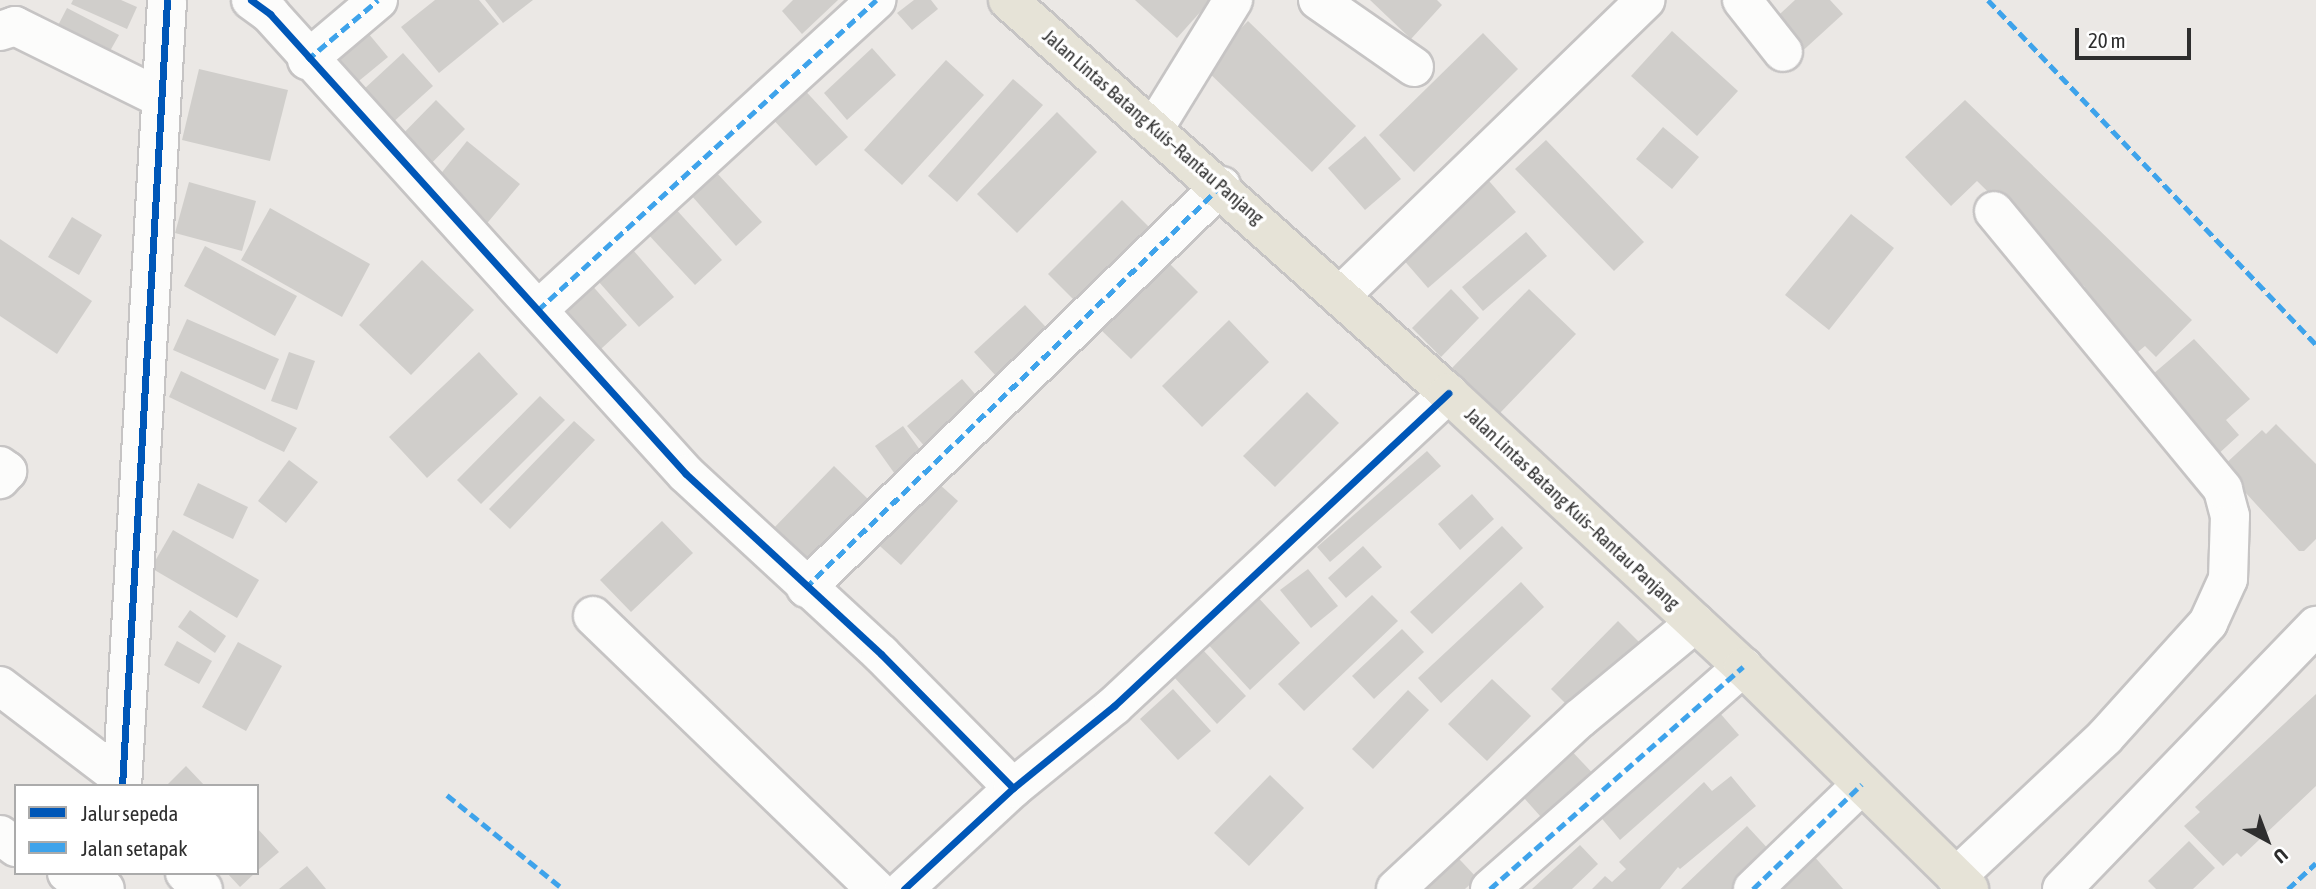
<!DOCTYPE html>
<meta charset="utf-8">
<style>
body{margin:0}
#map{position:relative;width:2316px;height:889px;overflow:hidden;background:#ebe8e5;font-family:"Asap Condensed",sans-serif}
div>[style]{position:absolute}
.building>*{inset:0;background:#d0cecb}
.roads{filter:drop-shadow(2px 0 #c6c4c4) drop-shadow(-2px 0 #c6c4c4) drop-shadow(0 2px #c6c4c4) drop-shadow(0 -2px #c6c4c4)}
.minor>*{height:38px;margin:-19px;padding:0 19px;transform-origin:19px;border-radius:19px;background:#fcfcfb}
.major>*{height:38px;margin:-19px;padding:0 19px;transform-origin:19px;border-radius:19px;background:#e6e3d7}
.quiet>*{height:5px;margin-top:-2.5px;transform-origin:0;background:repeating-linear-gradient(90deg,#3ea3eb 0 10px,transparent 0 15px)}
.cycleway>*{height:7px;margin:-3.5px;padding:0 3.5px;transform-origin:3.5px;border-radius:3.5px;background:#0057b8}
span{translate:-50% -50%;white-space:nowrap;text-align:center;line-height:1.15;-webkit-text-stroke:7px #fff;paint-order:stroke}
.street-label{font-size:19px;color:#2e2e2e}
.legend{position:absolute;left:14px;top:784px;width:245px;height:91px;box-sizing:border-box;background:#fff;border:2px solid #ababab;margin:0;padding:9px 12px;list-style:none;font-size:21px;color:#2e2e2e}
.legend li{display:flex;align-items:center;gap:14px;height:35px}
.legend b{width:35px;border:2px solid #ababab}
.north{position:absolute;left:2232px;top:805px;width:70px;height:70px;-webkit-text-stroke:5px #fff;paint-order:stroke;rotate:139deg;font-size:19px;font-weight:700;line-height:28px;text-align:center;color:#2e2e2e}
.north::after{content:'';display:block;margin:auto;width:24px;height:32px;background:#2e2e2e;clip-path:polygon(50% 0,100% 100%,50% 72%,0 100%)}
.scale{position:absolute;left:2075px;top:28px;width:116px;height:32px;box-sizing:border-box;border:4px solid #2e2e2e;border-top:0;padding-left:9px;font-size:21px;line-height:24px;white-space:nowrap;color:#2e2e2e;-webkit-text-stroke:5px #fff;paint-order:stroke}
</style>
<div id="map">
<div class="building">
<div style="clip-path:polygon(73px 0,121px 0,137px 7px,127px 29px,71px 4px)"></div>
<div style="clip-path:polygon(435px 0,479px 0,499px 24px,439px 73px,401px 27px)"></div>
<div style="clip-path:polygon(485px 0,533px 0,503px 23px)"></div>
<div style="clip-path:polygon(793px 0,838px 0,802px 34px,782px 11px)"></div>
<div style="clip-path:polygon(914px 0,931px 0,938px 9px,912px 30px,897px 13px)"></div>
<div style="clip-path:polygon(1135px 0,1211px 0,1177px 38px)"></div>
<div style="clip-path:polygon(1370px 0,1437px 0,1442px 5px,1411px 39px)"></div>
<div style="clip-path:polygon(1795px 0,1830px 0,1843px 14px,1797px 56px,1768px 25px)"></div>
<div style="clip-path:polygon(67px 8px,119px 35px,101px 67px,50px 41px)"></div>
<div style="clip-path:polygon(1248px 21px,1356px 126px,1312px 172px,1203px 67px)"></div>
<div style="clip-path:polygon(1672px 31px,1738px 91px,1697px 136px,1631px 76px)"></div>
<div style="clip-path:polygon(368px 33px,388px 57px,343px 94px,324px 71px)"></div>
<div style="clip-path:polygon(1483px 33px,1518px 69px,1414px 172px,1379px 135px)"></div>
<div style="clip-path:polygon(872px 48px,896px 75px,847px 120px,824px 93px)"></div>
<div style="clip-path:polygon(403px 53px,433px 86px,380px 134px,350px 102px)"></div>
<div style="clip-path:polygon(946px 60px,984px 95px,902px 185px,864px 150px)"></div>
<div style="clip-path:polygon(199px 69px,288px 90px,270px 161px,182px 140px)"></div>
<div style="clip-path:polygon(1013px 79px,1043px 105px,957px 202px,928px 176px)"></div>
<div style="clip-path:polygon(800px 85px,848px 137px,816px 166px,769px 115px)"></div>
<div style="clip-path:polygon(436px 100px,465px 129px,419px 176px,390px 147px)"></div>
<div style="clip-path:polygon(1965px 100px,2192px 320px,2156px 357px,2145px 346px,2127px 361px,2073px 296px,2085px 287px,1977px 181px,1951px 206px,1905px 157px)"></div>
<div style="clip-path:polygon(1057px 112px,1097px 152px,1017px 233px,977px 194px)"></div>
<div style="clip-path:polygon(1663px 127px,1699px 157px,1672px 189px,1636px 159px)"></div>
<div style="clip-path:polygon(1365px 136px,1401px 179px,1365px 210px,1328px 168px)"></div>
<div style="clip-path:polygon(1546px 140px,1644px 242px,1614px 271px,1515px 169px)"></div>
<div style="clip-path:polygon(467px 141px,520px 184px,483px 228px,431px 186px)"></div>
<div style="clip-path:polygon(716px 172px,762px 222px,736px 246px,691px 195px)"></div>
<div style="clip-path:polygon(1483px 174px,1516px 212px,1428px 288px,1395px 250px)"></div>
<div style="clip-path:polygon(189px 182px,256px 201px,242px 251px,175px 233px)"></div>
<div style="clip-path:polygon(1122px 200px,1161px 239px,1087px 313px,1048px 274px)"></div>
<div style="clip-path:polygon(674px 207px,722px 260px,695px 285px,646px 232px)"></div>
<div style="clip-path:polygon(270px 208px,370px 264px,342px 317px,241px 260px)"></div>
<div style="clip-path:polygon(1851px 214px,1894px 248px,1829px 330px,1785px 295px)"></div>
<div style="clip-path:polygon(72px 217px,102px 235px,79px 275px,48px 257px)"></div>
<div style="clip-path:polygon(1526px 232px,1547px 256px,1483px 311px,1462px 287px)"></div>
<div style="clip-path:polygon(0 239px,92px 301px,57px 354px,0 316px)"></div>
<div style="clip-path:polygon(205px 246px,297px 296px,275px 336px,184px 286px)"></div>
<div style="clip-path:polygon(633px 250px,674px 297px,639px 327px,598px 281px)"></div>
<div style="clip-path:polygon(1165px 259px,1198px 292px,1131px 359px,1098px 327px)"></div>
<div style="clip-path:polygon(422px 260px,474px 310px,411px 375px,359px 325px)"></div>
<div style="clip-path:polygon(582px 274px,627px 325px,589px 360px,543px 310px)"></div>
<div style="clip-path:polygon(1451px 289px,1479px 318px,1441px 357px,1412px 328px)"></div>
<div style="clip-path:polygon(1529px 289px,1576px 334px,1499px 414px,1452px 368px)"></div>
<div style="clip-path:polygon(1025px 305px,1058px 340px,1007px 388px,974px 352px)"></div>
<div style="clip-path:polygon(187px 319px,279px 359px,265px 390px,173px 350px)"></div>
<div style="clip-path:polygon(1229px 320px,1269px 362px,1202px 427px,1162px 386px)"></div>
<div style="clip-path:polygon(2194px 339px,2250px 399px,2226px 420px,2239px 435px,2215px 457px,2146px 380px)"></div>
<div style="clip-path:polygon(289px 352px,315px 361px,297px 410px,271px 401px)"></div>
<div style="clip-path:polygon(479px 352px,518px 394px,427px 478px,389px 437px)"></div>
<div style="clip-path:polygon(181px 371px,297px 428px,284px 452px,169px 397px)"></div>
<div style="clip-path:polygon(962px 379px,988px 409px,933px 456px,907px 426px)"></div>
<div style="clip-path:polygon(1307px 392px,1339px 423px,1275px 487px,1243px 456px)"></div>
<div style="clip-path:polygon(540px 396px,565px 420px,481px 504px,457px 480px)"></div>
<div style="clip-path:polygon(574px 421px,595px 440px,510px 529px,489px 509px)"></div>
<div style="clip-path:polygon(2276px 424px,2316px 464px,2316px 539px,2304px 551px,2299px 551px,2222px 467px,2262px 430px,2266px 434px)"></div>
<div style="clip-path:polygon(903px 426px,925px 457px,897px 477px,875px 446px)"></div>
<div style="clip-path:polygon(1427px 451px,1441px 466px,1330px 562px,1317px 547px)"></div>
<div style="clip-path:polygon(289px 460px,318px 482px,286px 523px,258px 501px)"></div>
<div style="clip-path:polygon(834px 466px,872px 503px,806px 569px,769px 533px)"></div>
<div style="clip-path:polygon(929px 475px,958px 501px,901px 565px,872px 539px)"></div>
<div style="clip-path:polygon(198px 483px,248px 507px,233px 539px,183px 515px)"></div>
<div style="clip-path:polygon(1472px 494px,1494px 519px,1460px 550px,1438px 524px)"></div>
<div style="clip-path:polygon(662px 521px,693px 553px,631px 612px,600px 580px)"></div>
<div style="clip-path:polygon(1502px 526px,1523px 548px,1432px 634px,1410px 612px)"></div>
<div style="clip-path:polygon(173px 530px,259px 580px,237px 618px,151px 568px)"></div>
<div style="clip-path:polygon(1363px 546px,1382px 567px,1346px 598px,1328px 578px)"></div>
<div style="clip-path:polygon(1308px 569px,1338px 606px,1311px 628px,1280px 590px)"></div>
<div style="clip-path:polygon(1521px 582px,1544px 607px,1441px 703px,1418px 678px)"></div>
<div style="clip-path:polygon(1255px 594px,1300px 643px,1250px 690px,1205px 641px)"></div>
<div style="clip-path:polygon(1372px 595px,1398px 621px,1304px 711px,1278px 684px)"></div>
<div style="clip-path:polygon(190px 610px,226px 636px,215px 653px,178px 627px)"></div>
<div style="clip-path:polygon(1618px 621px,1644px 647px,1577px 715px,1551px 689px)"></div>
<div style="clip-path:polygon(1402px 629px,1424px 652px,1374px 699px,1352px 676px)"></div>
<div style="clip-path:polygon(177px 641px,212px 661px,199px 684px,164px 665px)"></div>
<div style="clip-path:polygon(238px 642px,282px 666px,246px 731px,202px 707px)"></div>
<div style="clip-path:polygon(1203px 650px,1246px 696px,1217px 724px,1174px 677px)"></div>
<div style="clip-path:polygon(1492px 679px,1531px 716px,1487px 761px,1448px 724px)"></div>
<div style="clip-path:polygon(1173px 689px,1211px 731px,1178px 760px,1140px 719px)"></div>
<div style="clip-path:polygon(1408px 690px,1429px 710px,1373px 769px,1352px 749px)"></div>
<div style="clip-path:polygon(2316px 694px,2316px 786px,2241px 857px,2237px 853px,2223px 866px,2184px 826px,2200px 812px,2195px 807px)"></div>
<div style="clip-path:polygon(1719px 712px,1739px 735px,1620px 840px,1598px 814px)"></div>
<div style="clip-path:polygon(1566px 745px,1599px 780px,1549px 826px,1517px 790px)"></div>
<div style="clip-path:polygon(186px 766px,205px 786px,166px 786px)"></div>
<div style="clip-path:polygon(1270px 775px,1304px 808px,1249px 866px,1214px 833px)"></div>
<div style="clip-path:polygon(1731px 776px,1756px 806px,1680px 869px,1678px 867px,1660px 889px,1592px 889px,1605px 876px,1612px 882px,1626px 869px,1619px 862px,1704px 782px,1712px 791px)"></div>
<div style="clip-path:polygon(1747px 826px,1772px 853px,1735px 889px,1681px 889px)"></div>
<div style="clip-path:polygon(257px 828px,279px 852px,257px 871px)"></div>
<div style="clip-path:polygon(2189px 841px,2215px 868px,2193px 889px,2156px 889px,2148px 881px)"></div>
<div style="clip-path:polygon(1446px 845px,1477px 878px,1465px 889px,1401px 889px)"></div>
<div style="clip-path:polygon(1580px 845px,1598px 864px,1572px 889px,1532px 889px)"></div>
<div style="clip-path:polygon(1813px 855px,1843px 889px,1773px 889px)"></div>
<div style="clip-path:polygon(307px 866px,326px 889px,279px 889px)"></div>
<div style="clip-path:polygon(227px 873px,255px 873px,240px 887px)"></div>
</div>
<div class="roads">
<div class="minor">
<div style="left:251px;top:0;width:24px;rotate:36deg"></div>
<div style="left:270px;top:14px;width:620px;rotate:47.88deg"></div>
<div style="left:686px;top:474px;width:265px;rotate:42.7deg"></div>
<div style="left:881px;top:654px;width:188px;rotate:45.4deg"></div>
<div style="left:1318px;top:0;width:117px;rotate:34.9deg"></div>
<div style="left:1742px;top:0;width:66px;rotate:51.7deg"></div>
<div style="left:0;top:31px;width:16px;rotate:-18deg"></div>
<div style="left:15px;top:26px;width:163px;rotate:26.3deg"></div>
<div style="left:307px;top:60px;width:93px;rotate:-40.2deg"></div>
<div style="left:1155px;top:127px;width:149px;rotate:-58.4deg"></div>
<div style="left:1341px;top:295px;width:424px;rotate:-44.1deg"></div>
<div style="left:538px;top:310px;width:459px;rotate:-42.5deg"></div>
<div style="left:0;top:466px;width:9px;rotate:36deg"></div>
<div style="left:7px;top:471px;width:11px;rotate:131deg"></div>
<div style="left:806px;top:588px;width:578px;rotate:-44.09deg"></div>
<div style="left:593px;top:616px;width:393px;rotate:44deg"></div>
<div style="left:0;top:686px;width:153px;rotate:37.3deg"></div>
<div style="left:122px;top:786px;width:787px;rotate:-86.72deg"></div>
<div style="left:0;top:835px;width:20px;rotate:37deg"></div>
<div style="left:67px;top:873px;width:41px;rotate:22.8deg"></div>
<div style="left:185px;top:873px;width:24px;rotate:42deg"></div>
<div style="left:1956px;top:877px;width:204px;rotate:-43.2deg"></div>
<div style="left:2105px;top:737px;width:154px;rotate:-47.9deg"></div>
<div style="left:2208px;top:623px;width:48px;rotate:-65.6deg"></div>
<div style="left:2228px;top:579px;width:63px;rotate:-88.2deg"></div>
<div style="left:2230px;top:516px;width:28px;rotate:-105deg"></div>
<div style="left:2223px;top:489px;width:360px;rotate:-129.5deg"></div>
<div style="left:904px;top:889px;width:149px;rotate:-42.8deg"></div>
<div style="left:1013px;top:788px;width:130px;rotate:-39.1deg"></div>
<div style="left:1114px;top:706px;width:458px;rotate:-43.1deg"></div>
<div style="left:1396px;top:889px;width:250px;rotate:-42.9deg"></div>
<div style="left:1579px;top:719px;width:151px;rotate:-39.6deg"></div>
<div style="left:1490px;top:889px;width:337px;rotate:-41.3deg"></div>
<div style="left:1753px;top:889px;width:151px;rotate:-43.9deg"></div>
<div style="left:2062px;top:889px;width:366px;rotate:-46deg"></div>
</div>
<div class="major">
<div style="left:1008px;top:0;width:590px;rotate:41.77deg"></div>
<div style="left:1448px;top:393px;width:403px;rotate:42.9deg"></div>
<div style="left:1743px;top:667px;width:317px;rotate:44.5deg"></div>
</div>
</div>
<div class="quiet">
<div style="left:1988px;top:0;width:475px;rotate:46.4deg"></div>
<div style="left:307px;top:60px;width:93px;rotate:-40.2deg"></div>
<div style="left:538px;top:310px;width:459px;rotate:-42.5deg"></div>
<div style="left:805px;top:588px;width:578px;rotate:-44.02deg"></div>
<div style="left:447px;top:795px;width:149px;rotate:39deg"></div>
<div style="left:1490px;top:889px;width:337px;rotate:-41.3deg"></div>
<div style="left:1753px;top:889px;width:151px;rotate:-43.9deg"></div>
<div style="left:2288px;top:889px;width:38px;rotate:-43deg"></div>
</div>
<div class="cycleway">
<div style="left:251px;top:0;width:24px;rotate:36deg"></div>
<div style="left:270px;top:14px;width:620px;rotate:47.88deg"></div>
<div style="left:686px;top:474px;width:265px;rotate:42.7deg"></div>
<div style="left:881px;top:654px;width:188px;rotate:45.4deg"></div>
<div style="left:122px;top:786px;width:787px;rotate:-86.72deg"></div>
<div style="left:904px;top:889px;width:149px;rotate:-42.8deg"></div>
<div style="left:1013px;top:788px;width:130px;rotate:-39.1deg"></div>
<div style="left:1114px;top:706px;width:458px;rotate:-43.1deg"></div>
</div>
<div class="street-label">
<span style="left:1153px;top:127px;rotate:41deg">Jalan Lintas Batang Kuis–Rantau Panjang</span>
<span style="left:1572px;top:509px;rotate:43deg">Jalan Lintas Batang Kuis–Rantau Panjang</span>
</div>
<ul class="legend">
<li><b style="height:9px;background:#0057b8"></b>Jalur sepeda</li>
<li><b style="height:9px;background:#3ea3eb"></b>Jalan setapak</li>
</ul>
<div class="north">U</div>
<div class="scale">20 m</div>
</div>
